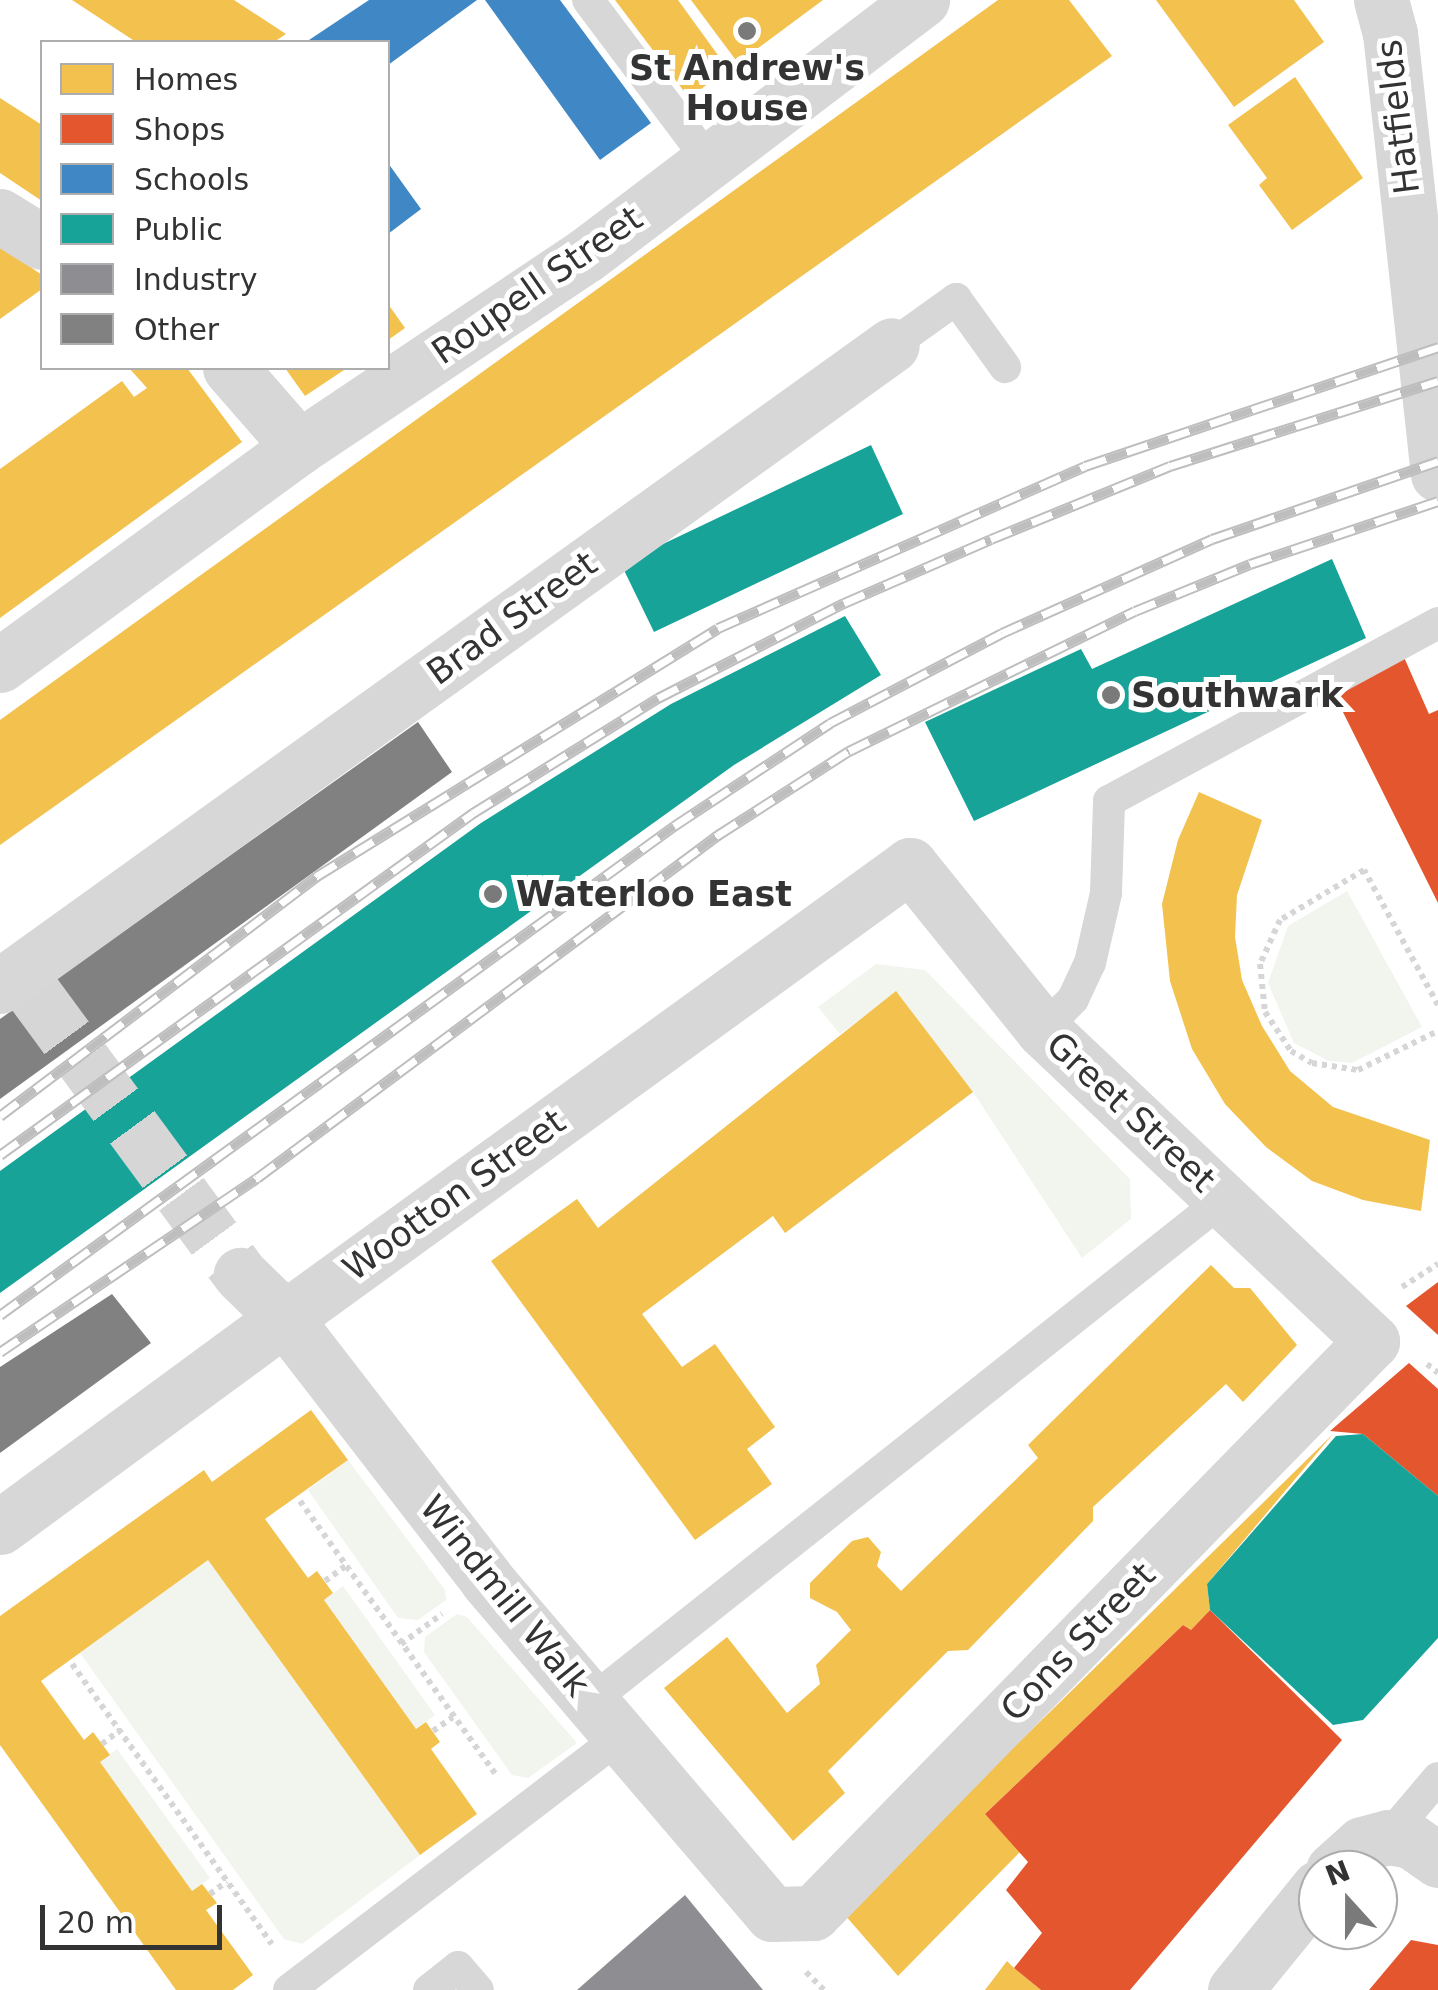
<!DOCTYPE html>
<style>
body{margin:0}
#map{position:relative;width:1438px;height:1990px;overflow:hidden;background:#fff;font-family:"DejaVu Sans",sans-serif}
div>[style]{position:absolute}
.green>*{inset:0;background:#f1f5ed}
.homes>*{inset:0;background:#f2c14e}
.shops>*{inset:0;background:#e4572e}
.schools>*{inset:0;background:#3f88c5}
.public>*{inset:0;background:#17a398}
.industry>*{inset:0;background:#8d8d92}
.building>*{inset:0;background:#818181}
.street-tunnel>*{height:55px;margin-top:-27.5px;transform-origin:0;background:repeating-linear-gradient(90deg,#d6d6d6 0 55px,transparent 0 83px)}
.path>*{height:6px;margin-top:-3px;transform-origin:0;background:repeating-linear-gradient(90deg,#d6d6d6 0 5px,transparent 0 10px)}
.lane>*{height:32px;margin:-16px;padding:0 16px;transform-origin:16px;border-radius:16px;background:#d7d7d7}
.street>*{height:55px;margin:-27.5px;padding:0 27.5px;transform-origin:27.5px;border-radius:27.5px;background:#d7d7d7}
.rail>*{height:11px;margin-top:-5.5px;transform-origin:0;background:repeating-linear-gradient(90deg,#fff 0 22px,#bebebe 0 44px);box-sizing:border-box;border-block:2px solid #bebebe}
.dots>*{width:28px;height:28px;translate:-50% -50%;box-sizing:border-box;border:5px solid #fff;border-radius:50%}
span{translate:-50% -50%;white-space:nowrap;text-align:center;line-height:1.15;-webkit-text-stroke:10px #fff;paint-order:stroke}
.poi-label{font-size:35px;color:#333;font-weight:700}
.left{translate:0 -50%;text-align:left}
.street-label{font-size:35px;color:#333}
.legend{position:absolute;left:40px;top:40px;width:350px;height:330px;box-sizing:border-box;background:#fff;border:2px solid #adadad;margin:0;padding:12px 18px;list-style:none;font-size:30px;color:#333}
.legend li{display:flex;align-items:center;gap:20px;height:50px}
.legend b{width:50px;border:2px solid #adadad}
.north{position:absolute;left:1298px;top:1850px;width:100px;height:100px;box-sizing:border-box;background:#fff;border:2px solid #adadad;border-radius:50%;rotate:339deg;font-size:28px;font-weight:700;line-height:40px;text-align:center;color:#333}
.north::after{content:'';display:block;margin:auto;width:35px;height:45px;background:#7a7a7a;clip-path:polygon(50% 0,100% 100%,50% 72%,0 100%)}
.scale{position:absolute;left:40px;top:1905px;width:182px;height:45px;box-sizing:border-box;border:5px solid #333;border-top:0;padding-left:12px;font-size:30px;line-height:35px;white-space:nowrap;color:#333;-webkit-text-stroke:8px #fff;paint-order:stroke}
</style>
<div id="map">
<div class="green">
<div style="clip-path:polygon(1347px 891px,1422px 1027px,1352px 1063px,1329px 1061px,1294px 1043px,1268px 983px,1288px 926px)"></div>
<div style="clip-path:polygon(876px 964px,925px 970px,1130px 1179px,1131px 1219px,1082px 1258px,973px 1092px,897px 992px,840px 1034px,818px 1007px)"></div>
<div style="clip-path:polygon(348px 1460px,445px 1590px,446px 1600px,418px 1620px,398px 1618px,308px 1490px)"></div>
<div style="clip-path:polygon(208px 1560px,420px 1855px,302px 1944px,284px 1939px,80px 1653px)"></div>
<div style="clip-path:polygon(343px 1586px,435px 1715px,416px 1729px,324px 1600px)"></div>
<div style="clip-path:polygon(457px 1614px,467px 1617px,577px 1743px,528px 1778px,512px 1775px,424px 1652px,425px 1637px)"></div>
<div style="clip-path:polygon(117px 1749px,210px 1878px,192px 1891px,100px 1762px)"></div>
</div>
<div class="homes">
<div style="clip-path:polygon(72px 0,234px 0,286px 34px,274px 42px,136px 42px)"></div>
<div style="clip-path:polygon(615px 0,678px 0,728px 69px,689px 98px)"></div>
<div style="clip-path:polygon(691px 0,823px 0,738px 63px)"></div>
<div style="clip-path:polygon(998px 0,1069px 0,1112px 56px,0 845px,0 720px)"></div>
<div style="clip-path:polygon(1156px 0,1294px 0,1324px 42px,1234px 107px)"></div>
<div style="clip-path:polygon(1295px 77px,1363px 178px,1292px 230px,1259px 185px,1267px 178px,1228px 125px)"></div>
<div style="clip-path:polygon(0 98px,42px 125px,42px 201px,0 173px)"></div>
<div style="clip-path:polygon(0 246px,42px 275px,42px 289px,0 319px)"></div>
<div style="clip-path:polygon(388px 304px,405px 328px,388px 340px)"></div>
<div style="clip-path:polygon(129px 368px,187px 368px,242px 442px,0 618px,0 469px,122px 381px,134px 397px,147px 388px)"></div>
<div style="clip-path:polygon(285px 368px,347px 368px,305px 396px)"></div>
<div style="clip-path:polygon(1199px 792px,1262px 820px,1237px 895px,1235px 937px,1242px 980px,1262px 1026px,1290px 1071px,1333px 1107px,1430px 1140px,1421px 1211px,1363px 1200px,1312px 1181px,1266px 1147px,1225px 1104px,1192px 1049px,1170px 981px,1162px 904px,1178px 840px)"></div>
<div style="clip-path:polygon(896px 991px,973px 1092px,785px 1233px,773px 1216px,642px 1314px,682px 1367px,715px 1344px,775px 1427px,747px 1449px,772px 1484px,695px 1540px,491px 1261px,577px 1199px,598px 1228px)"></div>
<div style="clip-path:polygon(1211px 1265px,1234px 1288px,1250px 1288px,1297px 1345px,1243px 1402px,1226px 1384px,1093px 1507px,1093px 1521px,968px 1650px,948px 1651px,828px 1771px,845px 1793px,793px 1841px,664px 1688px,727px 1637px,787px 1713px,820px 1684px,816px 1665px,851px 1630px,837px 1612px,810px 1598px,810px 1583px,852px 1541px,868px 1537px,881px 1552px,877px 1566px,901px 1591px,1038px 1458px,1028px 1445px)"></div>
<div style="clip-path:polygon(311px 1410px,348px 1460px,265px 1519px,308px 1578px,317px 1571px,333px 1593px,324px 1600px,416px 1729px,426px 1722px,440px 1742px,431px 1749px,477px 1814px,420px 1855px,208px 1560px,41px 1681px,84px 1740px,93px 1732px,102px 1744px,110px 1755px,100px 1762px,192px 1891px,202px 1884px,217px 1903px,206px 1910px,253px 1975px,233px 1990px,176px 1990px,0 1745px,0 1616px,204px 1470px,212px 1482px)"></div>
<div style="clip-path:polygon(1333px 1434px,1207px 1584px,1210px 1610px,1191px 1630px,1183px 1625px,985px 1814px,1020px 1852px,898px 1976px,844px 1914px)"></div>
<div style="clip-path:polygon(1007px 1961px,1014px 1968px,1041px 1990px,985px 1990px)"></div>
</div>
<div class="shops">
<div style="clip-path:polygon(1403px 655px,1429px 714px,1438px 710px,1438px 903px,1331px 688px)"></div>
<div style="clip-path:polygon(1438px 1282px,1438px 1335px,1406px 1306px)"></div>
<div style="clip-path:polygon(1409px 1363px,1438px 1389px,1438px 1496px,1363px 1434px,1330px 1431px)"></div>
<div style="clip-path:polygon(1210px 1610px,1342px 1740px,1130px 1990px,1041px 1990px,1014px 1968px,1042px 1933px,1006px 1890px,1028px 1862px,985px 1814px,1183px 1625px,1191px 1630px)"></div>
<div style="clip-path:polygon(1411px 1940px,1438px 1945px,1438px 1990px,1369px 1990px)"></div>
</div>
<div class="schools">
<div style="clip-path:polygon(369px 0,477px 0,388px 65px,388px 42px,306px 42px)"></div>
<div style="clip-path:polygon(485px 0,560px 0,651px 123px,600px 160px)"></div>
<div style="clip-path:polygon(388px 163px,421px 209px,388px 234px)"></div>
</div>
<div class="public">
<div style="clip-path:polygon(871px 445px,903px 514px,654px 632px,621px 564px)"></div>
<div style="clip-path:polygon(1332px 559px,1366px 638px,974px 821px,925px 722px,1081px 649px,1092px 669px)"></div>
<div style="clip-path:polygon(845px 616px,881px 675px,734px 765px,0 1293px,0 1171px,481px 823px,671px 704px)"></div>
<div style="clip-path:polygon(1363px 1434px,1438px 1496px,1438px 1638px,1363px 1720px,1333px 1725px,1210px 1610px,1207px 1584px,1336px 1436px)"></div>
</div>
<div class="industry">
<div style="clip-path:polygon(685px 1895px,763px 1990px,577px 1990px)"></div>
</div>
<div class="building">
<div style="clip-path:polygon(418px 722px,452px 772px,0 1099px,0 1019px)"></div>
<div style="clip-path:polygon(112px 1294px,151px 1343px,0 1453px,0 1367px)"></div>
</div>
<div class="street-tunnel">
<div style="left:34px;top:993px;width:350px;rotate:53.7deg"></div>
</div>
<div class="path">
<div style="left:1438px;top:1005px;width:154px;rotate:-118.7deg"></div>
<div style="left:1364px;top:870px;width:98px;rotate:149.2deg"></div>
<div style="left:1280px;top:920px;width:48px;rotate:114.4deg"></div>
<div style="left:1260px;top:964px;width:48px;rotate:84.1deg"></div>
<div style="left:1265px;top:1012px;width:47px;rotate:56.3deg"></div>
<div style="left:1291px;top:1051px;width:24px;rotate:30deg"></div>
<div style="left:1312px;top:1063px;width:47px;rotate:8.7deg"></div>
<div style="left:1358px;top:1070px;width:89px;rotate:-26deg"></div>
<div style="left:1402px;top:1287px;width:43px;rotate:-32.6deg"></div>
<div style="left:1427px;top:1364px;width:14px;rotate:39deg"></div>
<div style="left:300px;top:1501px;width:337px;rotate:54.4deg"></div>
<div style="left:325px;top:1581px;width:26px;rotate:-36deg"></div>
<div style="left:401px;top:1644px;width:51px;rotate:-36.2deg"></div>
<div style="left:72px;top:1664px;width:344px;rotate:54.5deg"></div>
<div style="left:433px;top:1731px;width:24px;rotate:-35deg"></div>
<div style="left:102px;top:1744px;width:23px;rotate:-38deg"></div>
<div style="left:210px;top:1894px;width:21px;rotate:-37deg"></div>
<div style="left:806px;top:1972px;width:25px;rotate:45deg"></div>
</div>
<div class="lane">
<div style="left:588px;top:0;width:201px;rotate:53.1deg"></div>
<div style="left:892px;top:345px;width:79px;rotate:-35.7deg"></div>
<div style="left:956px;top:299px;width:84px;rotate:54.2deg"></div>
<div style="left:1043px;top:1030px;width:43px;rotate:-45.9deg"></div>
<div style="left:1073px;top:999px;width:40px;rotate:-65deg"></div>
<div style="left:1090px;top:963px;width:72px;rotate:-77.1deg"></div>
<div style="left:1106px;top:893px;width:92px;rotate:-88.1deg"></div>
<div style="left:1109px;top:801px;width:374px;rotate:-28.4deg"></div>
<div style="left:591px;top:1701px;width:808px;rotate:-38.42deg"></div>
<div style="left:1388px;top:1837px;width:77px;rotate:-49.7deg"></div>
<div style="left:289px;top:1990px;width:418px;rotate:-37.4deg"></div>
<div style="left:429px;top:1990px;width:37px;rotate:-38deg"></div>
<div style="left:458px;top:1967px;width:30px;rotate:49deg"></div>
</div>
<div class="street">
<div style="left:1381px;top:0;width:34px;rotate:75deg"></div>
<div style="left:1390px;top:33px;width:444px;rotate:83.8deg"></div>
<div style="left:0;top:216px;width:49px;rotate:31.8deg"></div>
<div style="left:230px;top:368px;width:105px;rotate:48.9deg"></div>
<div style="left:0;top:665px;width:370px;rotate:-36.1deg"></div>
<div style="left:299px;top:447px;width:345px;rotate:-33.8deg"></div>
<div style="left:586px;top:255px;width:422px;rotate:-37.2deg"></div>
<div style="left:0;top:986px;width:1098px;rotate:-35.7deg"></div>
<div style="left:0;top:1527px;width:353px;rotate:-36.3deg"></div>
<div style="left:285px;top:1318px;width:772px;rotate:-35.93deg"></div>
<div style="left:910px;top:865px;width:212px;rotate:51.1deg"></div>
<div style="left:1043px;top:1030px;width:453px;rotate:43.4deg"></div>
<div style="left:1372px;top:1341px;width:800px;rotate:134.34deg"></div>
<div style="left:813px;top:1913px;width:41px;rotate:178.6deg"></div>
<div style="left:772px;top:1914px;width:438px;rotate:-130.5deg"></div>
<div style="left:488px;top:1581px;width:332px;rotate:-127.7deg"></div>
<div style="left:285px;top:1318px;width:62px;rotate:-135.7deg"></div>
<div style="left:1333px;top:1870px;width:39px;rotate:-42deg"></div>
<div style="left:1362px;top:1844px;width:27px;rotate:-15deg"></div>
<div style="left:1388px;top:1837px;width:23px;rotate:10deg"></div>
<div style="left:1411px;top:1841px;width:33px;rotate:35deg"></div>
<div style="left:1235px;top:1990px;width:132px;rotate:-50.9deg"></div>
</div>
<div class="rail">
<div style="left:0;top:1116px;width:398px;rotate:-37.1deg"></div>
<div style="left:317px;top:876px;width:471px;rotate:-31.7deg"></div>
<div style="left:718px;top:628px;width:401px;rotate:-23.8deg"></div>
<div style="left:1085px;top:466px;width:373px;rotate:-18.6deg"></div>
<div style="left:0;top:1155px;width:584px;rotate:-35.87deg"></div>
<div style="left:473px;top:813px;width:218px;rotate:-31.9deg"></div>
<div style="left:658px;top:698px;width:209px;rotate:-27.1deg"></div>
<div style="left:844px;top:603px;width:160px;rotate:-23.5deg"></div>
<div style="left:991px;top:539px;width:193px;rotate:-22.2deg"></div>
<div style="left:1170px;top:466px;width:281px;rotate:-17.6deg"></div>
<div style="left:0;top:1315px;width:833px;rotate:-35.96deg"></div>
<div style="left:674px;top:826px;width:187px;rotate:-33.4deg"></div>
<div style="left:830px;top:723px;width:194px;rotate:-27.6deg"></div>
<div style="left:1002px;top:633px;width:230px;rotate:-24.1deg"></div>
<div style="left:1212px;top:539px;width:239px;rotate:-19deg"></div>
<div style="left:0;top:1352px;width:310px;rotate:-34.1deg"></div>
<div style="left:257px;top:1178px;width:575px;rotate:-36.65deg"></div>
<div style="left:718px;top:835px;width:156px;rotate:-32.7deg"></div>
<div style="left:849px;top:751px;width:318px;rotate:-26.1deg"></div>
<div style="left:1135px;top:611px;width:124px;rotate:-22.2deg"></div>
<div style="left:1250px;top:564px;width:198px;rotate:-18.5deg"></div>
</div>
<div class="dots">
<div style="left:747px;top:31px;background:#7a7a7a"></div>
<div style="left:1111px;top:695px;background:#7a7a7a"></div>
<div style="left:493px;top:894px;background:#7a7a7a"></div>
</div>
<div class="poi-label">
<span style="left:747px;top:88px">St Andrew's<br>House</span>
<span class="left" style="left:1131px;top:695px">Southwark</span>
<span class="left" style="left:516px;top:894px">Waterloo East</span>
</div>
<div class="street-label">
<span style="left:1398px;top:117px;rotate:-97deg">Hatfields</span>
<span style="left:537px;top:285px;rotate:-35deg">Roupell Street</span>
<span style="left:512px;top:618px;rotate:-36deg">Brad Street</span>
<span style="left:1131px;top:1112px;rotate:43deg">Greet Street</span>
<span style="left:454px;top:1195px;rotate:-36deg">Wootton Street</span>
<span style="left:505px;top:1596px;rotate:51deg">Windmill Walk</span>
<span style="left:1078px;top:1642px;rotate:-46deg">Cons Street</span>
</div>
<ul class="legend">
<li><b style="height:28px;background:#f2c14e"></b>Homes</li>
<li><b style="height:28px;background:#e4572e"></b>Shops</li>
<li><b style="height:28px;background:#3f88c5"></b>Schools</li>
<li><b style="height:28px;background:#17a398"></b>Public</li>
<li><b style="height:28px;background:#8d8d92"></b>Industry</li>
<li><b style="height:28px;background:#818181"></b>Other</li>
</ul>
<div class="north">N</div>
<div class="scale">20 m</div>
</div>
